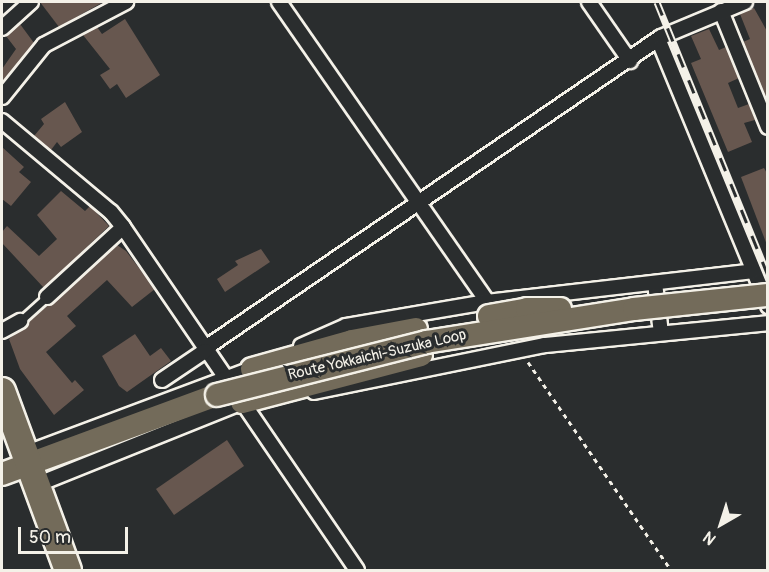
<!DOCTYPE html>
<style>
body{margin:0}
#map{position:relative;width:769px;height:572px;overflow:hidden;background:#2a2d2e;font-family:Pangolin,sans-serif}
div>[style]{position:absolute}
.building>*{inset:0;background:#67574f}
.path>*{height:3px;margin-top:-1.5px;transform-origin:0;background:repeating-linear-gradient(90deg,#f4f1e8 0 4.5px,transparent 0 9px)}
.roads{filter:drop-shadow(2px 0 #f4f1e8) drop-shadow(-2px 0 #f4f1e8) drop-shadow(0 2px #f4f1e8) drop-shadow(0 -2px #f4f1e8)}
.lane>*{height:7px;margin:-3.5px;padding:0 3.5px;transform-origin:3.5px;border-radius:3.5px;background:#2a2d2e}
.street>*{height:14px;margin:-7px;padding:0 7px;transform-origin:7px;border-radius:7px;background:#2a2d2e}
.primary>*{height:22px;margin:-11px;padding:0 11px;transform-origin:11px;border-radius:11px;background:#736b5a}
.highway>*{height:26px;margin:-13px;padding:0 13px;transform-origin:13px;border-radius:13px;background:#736b5a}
.rail>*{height:7px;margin-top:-3.5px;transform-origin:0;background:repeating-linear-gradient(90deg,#2a2d2e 0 14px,#f4f1e8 0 28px);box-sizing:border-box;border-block:2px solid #f4f1e8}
.bridges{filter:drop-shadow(2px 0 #f4f1e8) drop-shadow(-2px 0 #f4f1e8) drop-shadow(0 2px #f4f1e8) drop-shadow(0 -2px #f4f1e8)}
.primary-bridge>*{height:22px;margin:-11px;padding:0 11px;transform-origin:11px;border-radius:11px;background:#736b5a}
span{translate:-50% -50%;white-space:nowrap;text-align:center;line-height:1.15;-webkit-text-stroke:6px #2a2d2e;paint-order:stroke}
.street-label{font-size:15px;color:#f4f1e8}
.frame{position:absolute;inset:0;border:3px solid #f4f1e8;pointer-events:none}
.north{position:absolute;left:691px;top:494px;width:60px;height:60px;-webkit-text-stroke:4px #2a2d2e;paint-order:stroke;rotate:219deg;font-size:16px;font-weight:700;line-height:24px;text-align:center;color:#f4f1e8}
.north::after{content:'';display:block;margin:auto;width:21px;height:27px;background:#f4f1e8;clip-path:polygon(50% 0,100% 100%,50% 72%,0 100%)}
.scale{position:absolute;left:18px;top:527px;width:110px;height:27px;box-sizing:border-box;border:3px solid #f4f1e8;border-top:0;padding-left:8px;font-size:18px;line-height:21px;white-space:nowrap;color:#f4f1e8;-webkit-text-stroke:4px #2a2d2e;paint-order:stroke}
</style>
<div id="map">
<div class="building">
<div style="clip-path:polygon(40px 2px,103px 2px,59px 27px)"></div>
<div style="clip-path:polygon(754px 8px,768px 33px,768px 102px,743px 42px,750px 39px,740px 14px)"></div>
<div style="clip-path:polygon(125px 19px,160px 75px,126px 98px,117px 84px,110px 89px,100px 75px,110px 69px,83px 35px,97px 27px,102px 34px)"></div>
<div style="clip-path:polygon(20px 24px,34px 43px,2px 83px,2px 69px,16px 49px,6px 36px)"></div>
<div style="clip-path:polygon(709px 29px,719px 50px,726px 47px,739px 78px,728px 83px,738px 108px,749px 104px,755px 120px,744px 123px,752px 142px,728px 152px,691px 63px,701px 59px,691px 36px)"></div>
<div style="clip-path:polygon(65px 102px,82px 132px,61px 147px,57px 142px,51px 150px,34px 136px,44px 124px,41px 119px)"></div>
<div style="clip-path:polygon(2px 147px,24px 167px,19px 172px,31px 182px,11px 206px,2px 199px)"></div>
<div style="clip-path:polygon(764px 168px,768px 175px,767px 245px,741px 177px)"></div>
<div style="clip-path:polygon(61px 191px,85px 211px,90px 206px,109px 226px,44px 288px,2px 243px,2px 232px,7px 226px,39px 256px,57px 239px,37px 215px)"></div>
<div style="clip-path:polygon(117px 245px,126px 251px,155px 289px,132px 307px,107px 280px,67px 316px,76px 326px,46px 352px,72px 383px,75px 380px,84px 390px,54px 415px,20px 369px,9px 339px)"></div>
<div style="clip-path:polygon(261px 249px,270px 262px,225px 292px,217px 279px,238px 265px,235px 261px)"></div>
<div style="clip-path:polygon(135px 334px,150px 356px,161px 348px,171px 361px,127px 392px,119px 386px,102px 356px)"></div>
<div style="clip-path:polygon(227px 440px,244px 466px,174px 515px,156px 489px)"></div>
</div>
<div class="path">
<div style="left:528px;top:362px;width:252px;rotate:55.5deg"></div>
</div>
<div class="roads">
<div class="lane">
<div style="left:20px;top:321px;width:36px;rotate:-42deg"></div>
</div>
<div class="street">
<div style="left:279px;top:2px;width:374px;rotate:55.2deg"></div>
<div style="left:589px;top:2px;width:72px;rotate:55.2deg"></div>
<div style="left:721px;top:11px;width:125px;rotate:67.9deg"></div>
<div style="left:2px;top:28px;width:39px;rotate:-42deg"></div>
<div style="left:659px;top:41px;width:287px;rotate:67.6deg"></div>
<div style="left:2px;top:97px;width:67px;rotate:-51.1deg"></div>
<div style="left:44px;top:45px;width:93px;rotate:-27.7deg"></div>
<div style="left:2px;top:121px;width:142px;rotate:39.9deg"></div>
<div style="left:111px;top:212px;width:19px;rotate:51deg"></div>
<div style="left:123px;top:227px;width:415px;rotate:55.7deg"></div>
<div style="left:655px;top:283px;width:50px;rotate:83.2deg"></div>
<div style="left:47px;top:297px;width:103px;rotate:-42.6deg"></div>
<div style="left:2px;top:331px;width:21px;rotate:-29deg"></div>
<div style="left:301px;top:346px;width:49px;rotate:-24deg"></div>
<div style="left:346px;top:326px;width:143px;rotate:-9.7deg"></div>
<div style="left:487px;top:302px;width:268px;rotate:-6.6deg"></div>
<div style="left:204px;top:349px;width:553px;rotate:-34.32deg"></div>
<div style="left:661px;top:37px;width:91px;rotate:-22.6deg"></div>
<div style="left:162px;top:380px;width:52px;rotate:-34deg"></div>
<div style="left:314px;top:392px;width:236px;rotate:-11.5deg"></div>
<div style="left:545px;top:345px;width:224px;rotate:-5.6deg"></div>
<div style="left:24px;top:454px;width:249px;rotate:-20.5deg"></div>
<div style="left:36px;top:485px;width:222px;rotate:-21.9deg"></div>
</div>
<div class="primary">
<div style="left:252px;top:369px;width:104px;rotate:-15.6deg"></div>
<div style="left:352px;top:341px;width:65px;rotate:-10.6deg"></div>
<div style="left:242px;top:402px;width:185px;rotate:-14.7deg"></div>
<div style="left:2px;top:474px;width:229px;rotate:-20.2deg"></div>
</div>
<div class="highway">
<div style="left:2px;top:391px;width:191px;rotate:69.8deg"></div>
</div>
</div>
<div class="rail">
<div style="left:657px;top:2px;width:296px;rotate:67.9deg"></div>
</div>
<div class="bridges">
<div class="primary-bridge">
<div style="left:489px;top:316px;width:39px;rotate:-10deg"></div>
<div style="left:527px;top:309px;width:33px"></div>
<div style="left:217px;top:395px;width:216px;rotate:-14.2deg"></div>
<div style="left:426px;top:342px;width:211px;rotate:-9deg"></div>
<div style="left:634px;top:309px;width:135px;rotate:-6deg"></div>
</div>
</div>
<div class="street-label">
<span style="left:377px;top:355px;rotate:-13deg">Route Yokkaichi-Suzuka Loop</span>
</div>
<div class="frame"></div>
<div class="north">N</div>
<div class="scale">50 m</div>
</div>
